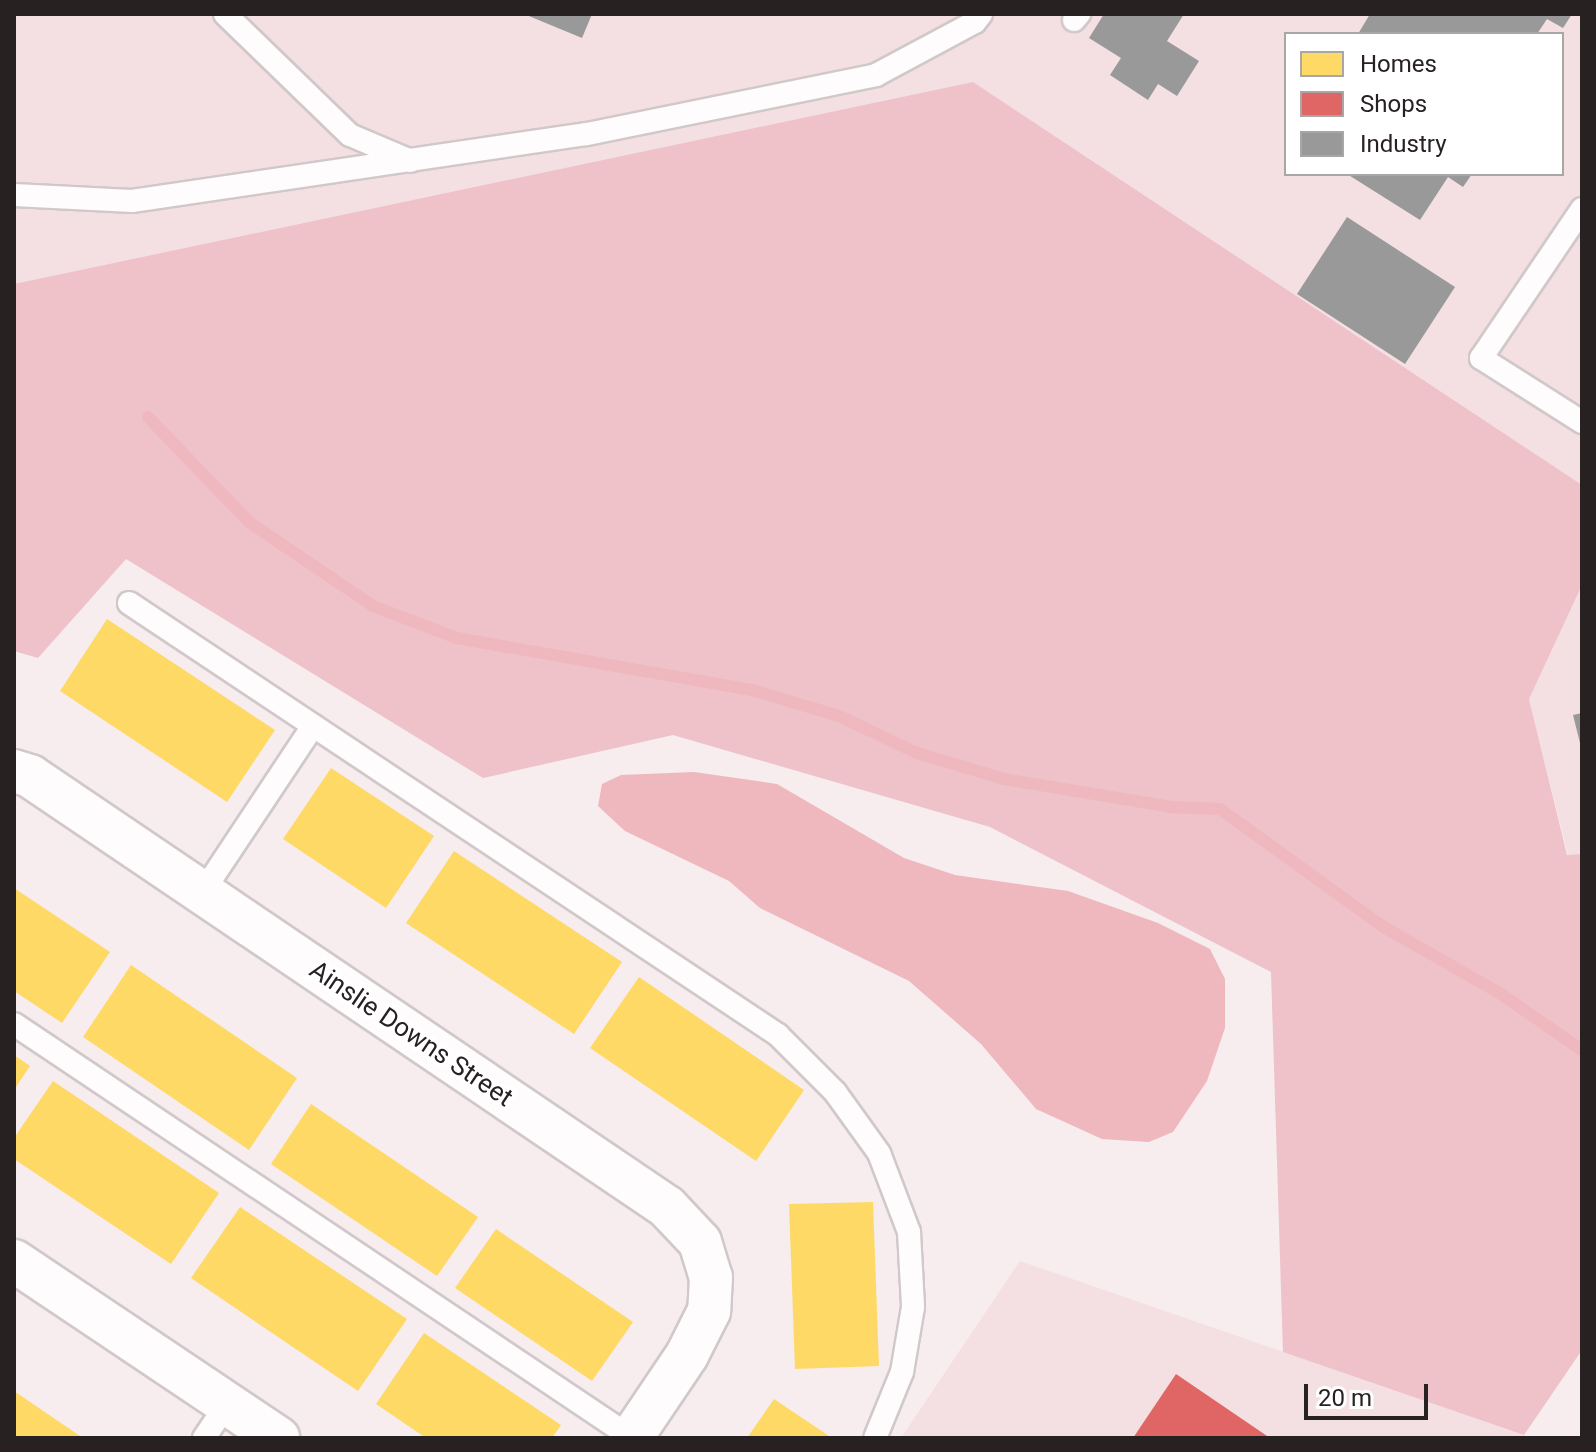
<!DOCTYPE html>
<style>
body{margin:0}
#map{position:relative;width:1596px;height:1452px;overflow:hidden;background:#f7ecee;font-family:Roboto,sans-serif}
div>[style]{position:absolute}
.built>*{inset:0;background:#f4dfe2}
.forest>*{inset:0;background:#efc1c8}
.water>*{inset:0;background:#efb7be}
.homes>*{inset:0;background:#ffd966}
.shops>*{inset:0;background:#e06666}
.industry>*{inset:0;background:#999}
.stream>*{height:12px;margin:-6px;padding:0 6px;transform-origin:6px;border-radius:6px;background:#efb7be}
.roads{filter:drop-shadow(2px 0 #d1c8c9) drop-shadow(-2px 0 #d1c8c9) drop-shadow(0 2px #d1c8c9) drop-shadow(0 -2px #d1c8c9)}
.lane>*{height:22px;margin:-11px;padding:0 11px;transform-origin:11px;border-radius:11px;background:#fefcfc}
.street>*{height:42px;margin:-21px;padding:0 21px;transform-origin:21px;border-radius:21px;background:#fefcfc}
span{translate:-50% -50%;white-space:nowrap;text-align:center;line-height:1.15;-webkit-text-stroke:8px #fff;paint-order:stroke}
.street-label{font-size:26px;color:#282122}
.frame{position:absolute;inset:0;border:16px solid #282122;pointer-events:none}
.legend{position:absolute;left:1284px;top:32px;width:280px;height:144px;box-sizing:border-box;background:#fff;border:2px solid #a9a6a7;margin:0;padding:10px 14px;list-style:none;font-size:24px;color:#282122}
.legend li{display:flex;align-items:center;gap:16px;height:40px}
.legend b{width:40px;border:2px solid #a9a6a7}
.scale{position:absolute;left:1304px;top:1384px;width:124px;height:36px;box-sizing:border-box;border:4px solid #282122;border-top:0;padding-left:10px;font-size:24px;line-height:28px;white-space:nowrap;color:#282122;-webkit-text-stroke:6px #fff;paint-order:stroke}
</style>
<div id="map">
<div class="built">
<div style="clip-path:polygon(evenodd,14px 14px,1582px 14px,1582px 485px,973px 82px,14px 284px,14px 14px,1286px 34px,1562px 34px,1562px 174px,1286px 174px,1286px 34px)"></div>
<div style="clip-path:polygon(1582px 585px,1582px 854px,1568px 855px,1529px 699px)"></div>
<div style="clip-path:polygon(1020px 1261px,1524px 1435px,1527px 1438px,901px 1438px)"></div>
</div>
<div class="forest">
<div style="clip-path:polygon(973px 82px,1582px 485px,1582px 585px,1529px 699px,1567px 855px,1582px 854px,1582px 1350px,1524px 1435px,1283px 1352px,1271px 972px,990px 827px,673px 735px,483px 778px,126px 559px,38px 658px,14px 651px,14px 284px)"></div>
</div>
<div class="water">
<div style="clip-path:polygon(694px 772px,777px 784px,904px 858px,955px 875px,1068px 891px,1158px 923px,1210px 949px,1225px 979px,1225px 1028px,1207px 1081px,1173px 1132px,1149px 1142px,1102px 1139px,1036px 1109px,981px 1044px,909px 981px,760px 908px,729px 881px,625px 831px,598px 806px,602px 784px,621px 775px)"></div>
</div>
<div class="homes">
<div style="clip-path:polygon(107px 619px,275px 730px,227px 802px,60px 691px)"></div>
<div style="clip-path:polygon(331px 768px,434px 836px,386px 908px,283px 839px)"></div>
<div style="clip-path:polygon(454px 851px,622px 962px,574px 1034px,406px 923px)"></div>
<div style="clip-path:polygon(14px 888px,110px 952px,62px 1023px,14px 991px)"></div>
<div style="clip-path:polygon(131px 965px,297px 1078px,249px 1150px,83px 1037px)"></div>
<div style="clip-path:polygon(639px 977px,804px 1090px,756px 1161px,590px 1048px)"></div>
<div style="clip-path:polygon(14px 1055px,30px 1066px,14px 1090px)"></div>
<div style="clip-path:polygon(53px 1081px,219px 1193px,171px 1264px,14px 1159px,14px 1138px)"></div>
<div style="clip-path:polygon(311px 1104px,478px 1217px,437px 1276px,271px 1164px)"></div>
<div style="clip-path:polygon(873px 1202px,879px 1366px,795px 1369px,789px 1204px)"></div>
<div style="clip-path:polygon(240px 1207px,407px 1319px,358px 1391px,191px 1278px)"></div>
<div style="clip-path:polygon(496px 1229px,633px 1322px,592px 1381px,455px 1288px)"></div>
<div style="clip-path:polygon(424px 1333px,561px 1425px,552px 1438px,426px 1438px,376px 1404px)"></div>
<div style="clip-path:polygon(14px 1391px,83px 1438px,14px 1438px)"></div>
<div style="clip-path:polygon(774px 1399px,832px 1438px,747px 1438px)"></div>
</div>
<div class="shops">
<div style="clip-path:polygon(1176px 1374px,1270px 1438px,1133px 1438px)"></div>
</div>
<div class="industry">
<div style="clip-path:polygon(524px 14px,592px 14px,582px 38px)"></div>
<div style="clip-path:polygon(1104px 14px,1184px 14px,1167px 41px,1199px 61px,1177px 96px,1158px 84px,1148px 100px,1110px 75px,1121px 58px,1089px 38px)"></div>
<div style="clip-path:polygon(1370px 14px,1572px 14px,1563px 28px,1547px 19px,1537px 34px,1358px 34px)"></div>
<div style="clip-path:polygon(1347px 174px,1472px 174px,1463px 187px,1448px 177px,1420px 220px)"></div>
<div style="clip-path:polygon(1347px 217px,1455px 287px,1405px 364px,1297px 294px)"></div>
<div style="clip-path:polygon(1582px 713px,1582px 747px,1581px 747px,1573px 715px)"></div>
</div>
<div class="stream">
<div style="left:148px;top:417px;width:146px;rotate:46.1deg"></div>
<div style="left:249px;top:522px;width:150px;rotate:34.1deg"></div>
<div style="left:373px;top:606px;width:90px;rotate:20.9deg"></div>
<div style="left:457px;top:638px;width:300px;rotate:10deg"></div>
<div style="left:752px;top:690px;width:91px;rotate:16.6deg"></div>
<div style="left:839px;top:716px;width:86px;rotate:25.4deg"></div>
<div style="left:917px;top:753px;width:91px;rotate:16.6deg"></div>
<div style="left:1004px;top:779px;width:169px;rotate:9.5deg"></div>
<div style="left:1171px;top:807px;width:49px;rotate:2.3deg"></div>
<div style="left:1220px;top:809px;width:200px;rotate:35.8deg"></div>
<div style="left:1382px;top:926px;width:137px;rotate:29.7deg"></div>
<div style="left:1501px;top:994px;width:98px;rotate:34.7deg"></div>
</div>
<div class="roads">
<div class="lane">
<div style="left:225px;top:14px;width:174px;rotate:44.1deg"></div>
<div style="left:350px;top:135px;width:66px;rotate:23.1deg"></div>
<div style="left:1074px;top:20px;width:8px;rotate:-50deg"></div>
<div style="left:14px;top:195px;width:118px;rotate:2.9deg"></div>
<div style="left:132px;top:201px;width:460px;rotate:-8.4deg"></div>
<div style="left:587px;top:134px;width:295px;rotate:-11.5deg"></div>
<div style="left:876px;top:75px;width:112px;rotate:-28.2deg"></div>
<div style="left:975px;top:22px;width:10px;rotate:-53deg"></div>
<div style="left:1582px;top:209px;width:180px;rotate:124.1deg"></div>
<div style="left:1481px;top:358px;width:120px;rotate:32.4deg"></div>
<div style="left:129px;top:603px;width:780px;rotate:33.65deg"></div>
<div style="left:778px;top:1035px;width:81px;rotate:45deg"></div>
<div style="left:835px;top:1092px;width:75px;rotate:54.2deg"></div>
<div style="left:879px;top:1153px;width:85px;rotate:69.2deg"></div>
<div style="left:909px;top:1232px;width:75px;rotate:86.9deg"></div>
<div style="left:913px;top:1307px;width:66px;rotate:99.6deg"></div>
<div style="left:902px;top:1372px;width:71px;rotate:112.2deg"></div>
<div style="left:202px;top:893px;width:201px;rotate:-56.4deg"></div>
<div style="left:14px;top:1024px;width:742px;rotate:33.8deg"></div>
<div style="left:204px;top:1438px;width:41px;rotate:-55.9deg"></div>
</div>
<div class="street">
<div style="left:14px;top:771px;width:17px;rotate:17deg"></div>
<div style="left:30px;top:776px;width:769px;rotate:34.08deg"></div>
<div style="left:667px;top:1207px;width:48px;rotate:46.7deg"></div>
<div style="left:700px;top:1242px;width:37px;rotate:73deg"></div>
<div style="left:711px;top:1277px;width:34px;rotate:93deg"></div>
<div style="left:709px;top:1311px;width:49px;rotate:116.6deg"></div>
<div style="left:687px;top:1355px;width:100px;rotate:124deg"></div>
<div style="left:14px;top:1261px;width:318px;rotate:33.8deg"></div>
</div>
</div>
<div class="street-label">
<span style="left:411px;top:1034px;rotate:34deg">Ainslie Downs Street</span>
</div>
<div class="frame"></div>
<ul class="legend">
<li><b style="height:22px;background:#ffd966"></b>Homes</li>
<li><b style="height:22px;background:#e06666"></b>Shops</li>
<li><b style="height:22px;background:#999"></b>Industry</li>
</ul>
<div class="scale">20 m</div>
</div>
